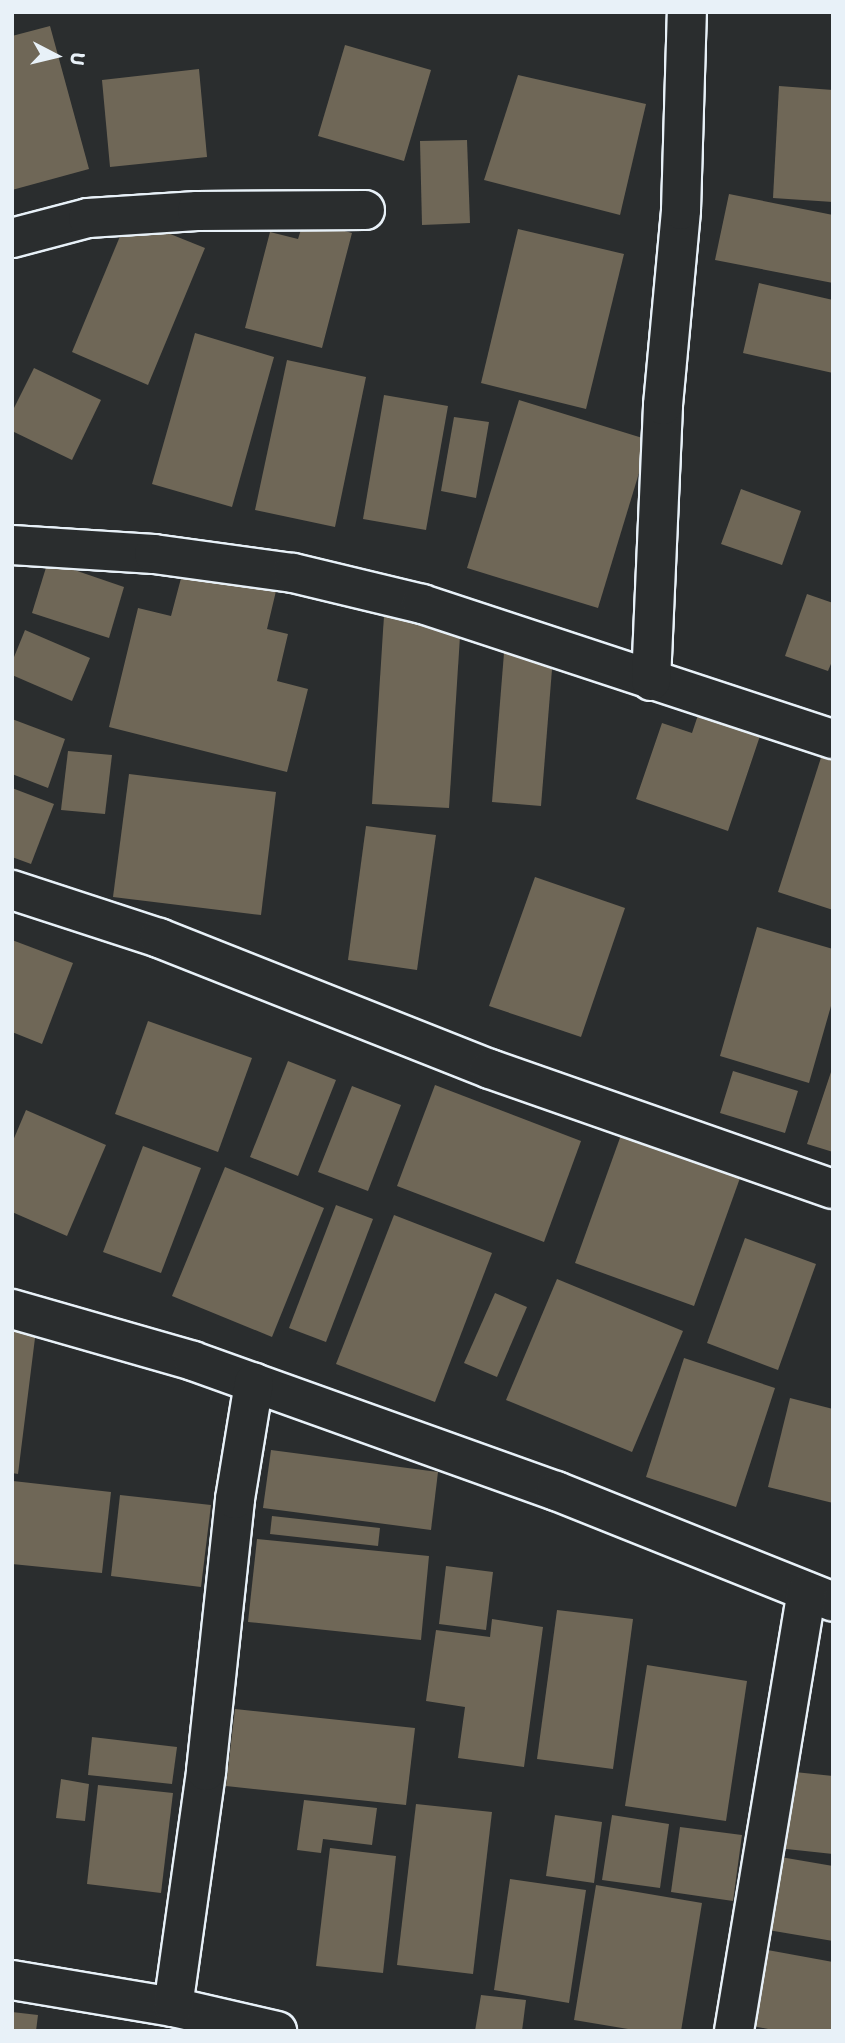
<!DOCTYPE html>
<style>
body{margin:0}
#map{position:relative;width:845px;height:2043px;overflow:hidden;background:#2a2d2e;font-family:"Shantell Sans",sans-serif}
div>[style]{position:absolute}
.building>*{inset:0;background:#6f6757}
.roads{filter:drop-shadow(2px 0 #e8f1f8) drop-shadow(-2px 0 #e8f1f8) drop-shadow(0 2px #e8f1f8) drop-shadow(0 -2px #e8f1f8)}
.minor>*{height:38px;margin:-19px;padding:0 19px;transform-origin:19px;border-radius:19px;background:#2a2d2e}
span{translate:-50% -50%;white-space:nowrap;text-align:center;line-height:1.15;-webkit-text-stroke:6px #2a2d2e;paint-order:stroke}
.frame{position:absolute;inset:0;border:14px solid #e8f1f8;pointer-events:none}
.north{position:absolute;left:21px;top:21px;width:70px;height:70px;-webkit-text-stroke:5px #2a2d2e;paint-order:stroke;rotate:97deg;font-size:19px;font-weight:700;line-height:28px;text-align:center;color:#e8f1f8}
.north::after{content:'';display:block;margin:auto;width:24px;height:32px;background:#e8f1f8;clip-path:polygon(50% 0,100% 100%,50% 72%,0 100%)}
</style>
<div id="map">
<div class="building">
<div style="clip-path:polygon(50px 26px,89px 169px,12px 190px,12px 36px)"></div>
<div style="clip-path:polygon(345px 45px,431px 70px,404px 161px,318px 136px)"></div>
<div style="clip-path:polygon(199px 69px,207px 157px,110px 167px,102px 80px)"></div>
<div style="clip-path:polygon(518px 75px,646px 104px,620px 215px,484px 180px)"></div>
<div style="clip-path:polygon(779px 86px,833px 90px,833px 202px,773px 198px)"></div>
<div style="clip-path:polygon(467px 140px,470px 223px,422px 225px,420px 141px)"></div>
<div style="clip-path:polygon(729px 194px,833px 215px,833px 283px,715px 260px)"></div>
<div style="clip-path:polygon(128px 217px,205px 248px,148px 385px,72px 352px)"></div>
<div style="clip-path:polygon(304px 220px,352px 233px,322px 348px,245px 328px,270px 232px,298px 239px)"></div>
<div style="clip-path:polygon(518px 229px,624px 254px,586px 409px,481px 383px)"></div>
<div style="clip-path:polygon(759px 283px,833px 300px,833px 373px,743px 353px)"></div>
<div style="clip-path:polygon(195px 333px,274px 357px,232px 507px,152px 484px)"></div>
<div style="clip-path:polygon(287px 360px,366px 377px,335px 527px,255px 510px)"></div>
<div style="clip-path:polygon(34px 368px,101px 400px,72px 460px,12px 431px,12px 412px)"></div>
<div style="clip-path:polygon(384px 395px,448px 406px,426px 530px,363px 519px)"></div>
<div style="clip-path:polygon(519px 400px,649px 440px,598px 608px,467px 568px)"></div>
<div style="clip-path:polygon(454px 417px,489px 422px,476px 498px,441px 491px)"></div>
<div style="clip-path:polygon(741px 489px,801px 511px,782px 565px,721px 544px)"></div>
<div style="clip-path:polygon(48px 561px,124px 587px,109px 638px,32px 613px)"></div>
<div style="clip-path:polygon(184px 567px,276px 591px,267px 629px,288px 634px,277px 681px,308px 689px,287px 772px,109px 727px,138px 608px,171px 616px)"></div>
<div style="clip-path:polygon(807px 594px,833px 603px,833px 659px,828px 671px,785px 656px)"></div>
<div style="clip-path:polygon(385px 600px,462px 605px,449px 808px,372px 804px)"></div>
<div style="clip-path:polygon(25px 630px,90px 658px,72px 701px,12px 675px,12px 662px)"></div>
<div style="clip-path:polygon(504px 653px,553px 657px,541px 806px,492px 802px)"></div>
<div style="clip-path:polygon(701px 706px,763px 727px,728px 831px,636px 799px,662px 723px,692px 733px)"></div>
<div style="clip-path:polygon(12px 719px,65px 739px,48px 788px,12px 774px)"></div>
<div style="clip-path:polygon(826px 742px,833px 744px,833px 910px,778px 892px)"></div>
<div style="clip-path:polygon(68px 751px,112px 755px,105px 814px,61px 810px)"></div>
<div style="clip-path:polygon(129px 774px,276px 792px,261px 915px,113px 897px)"></div>
<div style="clip-path:polygon(12px 788px,54px 804px,31px 864px,12px 857px)"></div>
<div style="clip-path:polygon(366px 826px,436px 835px,417px 970px,348px 960px)"></div>
<div style="clip-path:polygon(535px 877px,625px 908px,581px 1037px,489px 1006px)"></div>
<div style="clip-path:polygon(757px 927px,833px 949px,833px 999px,809px 1083px,720px 1056px)"></div>
<div style="clip-path:polygon(12px 940px,73px 963px,42px 1044px,12px 1032px)"></div>
<div style="clip-path:polygon(148px 1021px,252px 1058px,218px 1152px,115px 1114px)"></div>
<div style="clip-path:polygon(288px 1061px,336px 1080px,298px 1176px,250px 1157px)"></div>
<div style="clip-path:polygon(832px 1069px,833px 1069px,833px 1152px,807px 1144px)"></div>
<div style="clip-path:polygon(733px 1071px,798px 1091px,785px 1133px,720px 1113px)"></div>
<div style="clip-path:polygon(435px 1085px,581px 1141px,544px 1242px,397px 1186px)"></div>
<div style="clip-path:polygon(352px 1086px,401px 1105px,368px 1191px,318px 1172px)"></div>
<div style="clip-path:polygon(26px 1110px,106px 1145px,67px 1236px,12px 1212px,12px 1143px)"></div>
<div style="clip-path:polygon(621px 1135px,740px 1178px,694px 1306px,575px 1263px)"></div>
<div style="clip-path:polygon(143px 1146px,201px 1168px,161px 1273px,103px 1252px)"></div>
<div style="clip-path:polygon(225px 1167px,324px 1208px,272px 1337px,172px 1296px)"></div>
<div style="clip-path:polygon(336px 1205px,373px 1219px,326px 1342px,289px 1328px)"></div>
<div style="clip-path:polygon(394px 1215px,492px 1253px,435px 1402px,336px 1364px)"></div>
<div style="clip-path:polygon(745px 1238px,816px 1264px,778px 1370px,707px 1343px)"></div>
<div style="clip-path:polygon(557px 1279px,683px 1331px,632px 1452px,506px 1400px)"></div>
<div style="clip-path:polygon(495px 1293px,527px 1307px,497px 1377px,464px 1363px)"></div>
<div style="clip-path:polygon(12px 1319px,37px 1322px,18px 1474px,12px 1473px)"></div>
<div style="clip-path:polygon(684px 1358px,775px 1388px,736px 1507px,646px 1477px)"></div>
<div style="clip-path:polygon(790px 1398px,833px 1409px,833px 1503px,768px 1487px)"></div>
<div style="clip-path:polygon(271px 1450px,438px 1472px,431px 1530px,263px 1508px)"></div>
<div style="clip-path:polygon(13px 1481px,111px 1492px,102px 1573px,12px 1564px)"></div>
<div style="clip-path:polygon(120px 1495px,211px 1505px,201px 1587px,111px 1576px)"></div>
<div style="clip-path:polygon(272px 1516px,380px 1528px,378px 1546px,270px 1534px)"></div>
<div style="clip-path:polygon(257px 1539px,429px 1556px,421px 1640px,248px 1622px)"></div>
<div style="clip-path:polygon(446px 1566px,493px 1572px,486px 1630px,439px 1624px)"></div>
<div style="clip-path:polygon(557px 1610px,633px 1619px,613px 1769px,537px 1759px)"></div>
<div style="clip-path:polygon(492px 1619px,543px 1627px,524px 1767px,458px 1758px,465px 1707px,426px 1701px,436px 1630px,490px 1637px)"></div>
<div style="clip-path:polygon(647px 1665px,747px 1681px,726px 1821px,625px 1806px)"></div>
<div style="clip-path:polygon(235px 1709px,415px 1728px,406px 1805px,226px 1786px)"></div>
<div style="clip-path:polygon(92px 1737px,177px 1747px,172px 1784px,88px 1775px)"></div>
<div style="clip-path:polygon(785px 1771px,833px 1776px,833px 1854px,777px 1848px)"></div>
<div style="clip-path:polygon(61px 1779px,89px 1784px,85px 1821px,56px 1818px)"></div>
<div style="clip-path:polygon(98px 1785px,173px 1793px,161px 1893px,87px 1884px)"></div>
<div style="clip-path:polygon(304px 1800px,377px 1808px,372px 1845px,323px 1839px,321px 1853px,297px 1850px)"></div>
<div style="clip-path:polygon(416px 1804px,492px 1812px,473px 1974px,397px 1965px)"></div>
<div style="clip-path:polygon(555px 1815px,602px 1822px,594px 1883px,546px 1876px)"></div>
<div style="clip-path:polygon(612px 1815px,669px 1824px,660px 1888px,602px 1880px)"></div>
<div style="clip-path:polygon(680px 1827px,742px 1835px,733px 1901px,671px 1892px)"></div>
<div style="clip-path:polygon(330px 1848px,396px 1856px,383px 1973px,316px 1966px)"></div>
<div style="clip-path:polygon(763px 1854px,833px 1866px,833px 1941px,750px 1927px)"></div>
<div style="clip-path:polygon(510px 1879px,586px 1890px,569px 2003px,494px 1990px)"></div>
<div style="clip-path:polygon(596px 1885px,702px 1903px,681px 2031px,640px 2031px,574px 2020px)"></div>
<div style="clip-path:polygon(746px 1946px,833px 1962px,833px 2031px,778px 2031px,732px 2022px)"></div>
<div style="clip-path:polygon(481px 1995px,526px 2000px,522px 2031px,475px 2031px)"></div>
<div style="clip-path:polygon(12px 2012px,38px 2015px,36px 2031px,12px 2031px)"></div>
</div>
<div class="roads">
<div class="minor">
<div style="left:12px;top:238px;width:79px;rotate:-14.7deg"></div>
<div style="left:88px;top:218px;width:109px;rotate:-3.7deg"></div>
<div style="left:197px;top:211px;width:168px;rotate:-0.3deg"></div>
<div style="left:12px;top:545px;width:142px;rotate:3.6deg"></div>
<div style="left:154px;top:554px;width:140px;rotate:7.8deg"></div>
<div style="left:293px;top:573px;width:133px;rotate:13.5deg"></div>
<div style="left:422px;top:604px;width:433px;rotate:18.2deg"></div>
<div style="left:651px;top:681px;width:276px;rotate:-87.5deg"></div>
<div style="left:663px;top:405px;width:196px;rotate:-84.7deg"></div>
<div style="left:681px;top:210px;width:198px;rotate:-88.3deg"></div>
<div style="left:12px;top:890px;width:155px;rotate:18.1deg"></div>
<div style="left:159px;top:938px;width:356px;rotate:21.6deg"></div>
<div style="left:490px;top:1069px;width:363px;rotate:19.3deg"></div>
<div style="left:12px;top:1309px;width:188px;rotate:16deg"></div>
<div style="left:193px;top:1361px;width:386px;rotate:19.7deg"></div>
<div style="left:556px;top:1491px;width:298px;rotate:21.8deg"></div>
<div style="left:12px;top:1980px;width:163px;rotate:9.5deg"></div>
<div style="left:173px;top:2007px;width:107px;rotate:13deg"></div>
<div style="left:173px;top:2007px;width:238px;rotate:-82deg"></div>
<div style="left:206px;top:1771px;width:274px;rotate:-83.9deg"></div>
<div style="left:235px;top:1499px;width:118px;rotate:-80.7deg"></div>
<div style="left:734px;top:2031px;width:445px;rotate:-80.6deg"></div>
</div>
</div>
<div class="frame"></div>
<div class="north">U</div>
</div>
